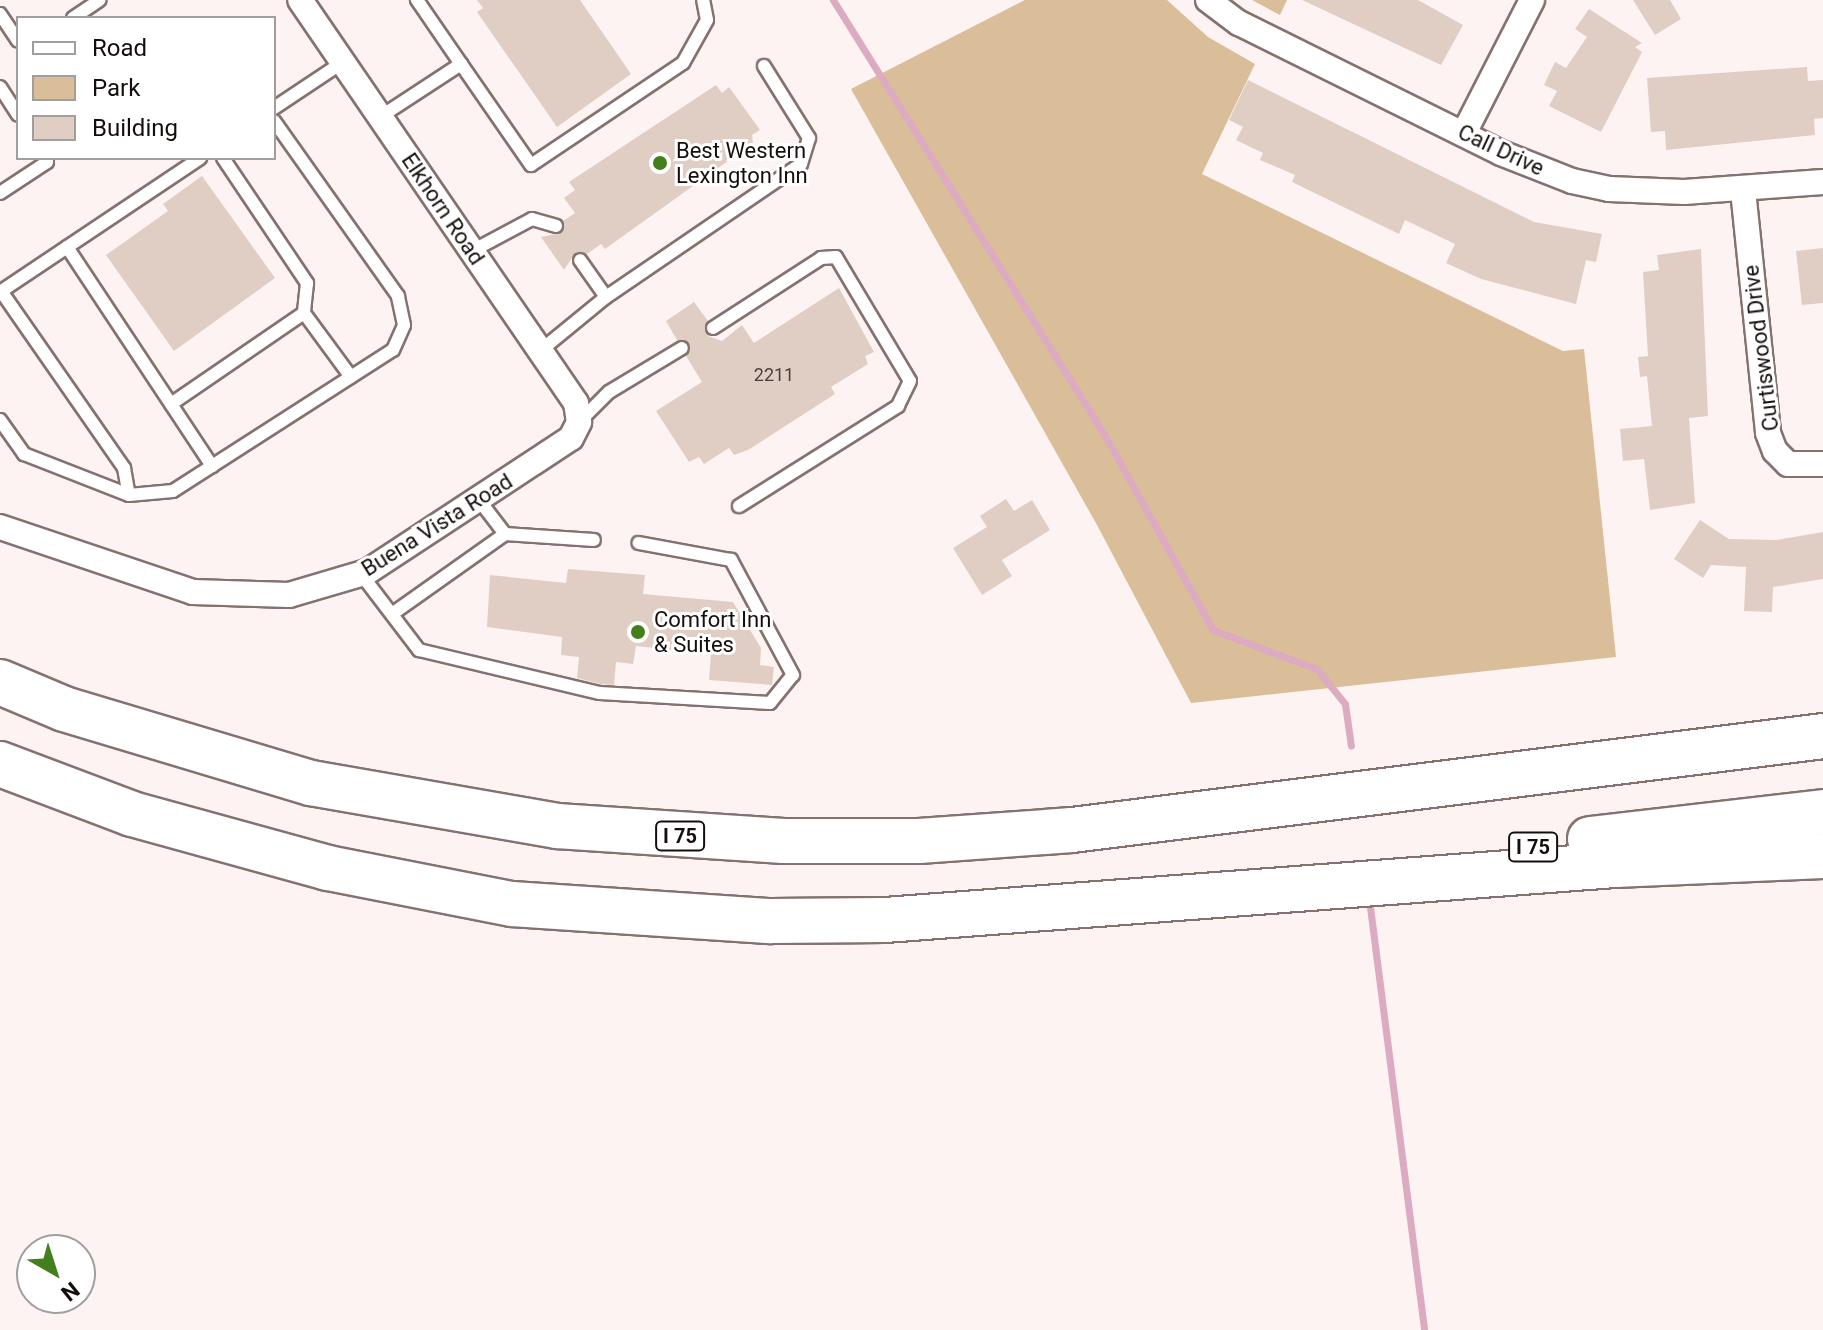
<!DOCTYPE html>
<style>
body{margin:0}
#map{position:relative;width:1823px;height:1330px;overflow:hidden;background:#fcf3f2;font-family:Roboto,sans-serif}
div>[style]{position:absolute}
.green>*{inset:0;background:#dabe99}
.stream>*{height:7px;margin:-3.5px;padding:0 3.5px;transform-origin:3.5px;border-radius:3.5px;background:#dcaac1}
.building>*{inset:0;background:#e0cec4}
.roads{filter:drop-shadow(2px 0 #85726e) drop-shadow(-2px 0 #85726e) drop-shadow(0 2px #85726e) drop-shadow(0 -2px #85726e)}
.lane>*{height:12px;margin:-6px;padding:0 6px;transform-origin:6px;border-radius:6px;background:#fff}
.street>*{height:24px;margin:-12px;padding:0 12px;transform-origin:12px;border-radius:12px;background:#fff}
.highway>*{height:44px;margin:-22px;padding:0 22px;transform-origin:22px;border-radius:22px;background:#fff}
.dots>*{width:22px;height:22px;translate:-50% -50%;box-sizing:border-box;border:4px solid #fff;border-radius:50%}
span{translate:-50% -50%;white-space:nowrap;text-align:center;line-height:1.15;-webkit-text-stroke:6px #fff;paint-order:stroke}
.number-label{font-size:18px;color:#483e3b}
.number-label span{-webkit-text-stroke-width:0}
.shield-label span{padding:2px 6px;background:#fff;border:2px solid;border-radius:6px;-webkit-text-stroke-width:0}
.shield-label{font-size:20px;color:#150e0d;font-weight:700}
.poi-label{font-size:22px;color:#150e0d}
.left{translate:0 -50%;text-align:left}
.street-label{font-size:22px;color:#150e0d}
.legend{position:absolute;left:16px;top:16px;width:260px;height:144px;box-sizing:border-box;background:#fff;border:2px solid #a19f9e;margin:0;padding:10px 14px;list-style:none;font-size:24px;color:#150e0d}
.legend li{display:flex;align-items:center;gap:16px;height:40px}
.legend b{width:40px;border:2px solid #a19f9e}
.north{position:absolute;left:16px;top:1234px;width:80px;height:80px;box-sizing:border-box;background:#fff;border:2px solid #a19f9e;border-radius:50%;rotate:141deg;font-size:22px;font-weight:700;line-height:32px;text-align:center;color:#150e0d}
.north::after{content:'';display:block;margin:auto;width:28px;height:36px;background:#43801d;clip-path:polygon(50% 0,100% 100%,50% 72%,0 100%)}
</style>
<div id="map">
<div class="green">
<div style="clip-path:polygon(1025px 0,1167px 0,1208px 37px,1255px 64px,1202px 174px,1563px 351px,1584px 349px,1616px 657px,1191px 703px,1097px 525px,851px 89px)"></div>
<div style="clip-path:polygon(1252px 0,1287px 0,1280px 15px)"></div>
</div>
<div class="stream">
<div style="left:833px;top:0;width:512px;rotate:58.02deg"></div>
<div style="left:1104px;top:434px;width:224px;rotate:60.9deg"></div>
<div style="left:1213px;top:630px;width:111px;rotate:20.6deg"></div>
<div style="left:1317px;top:669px;width:45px;rotate:51.3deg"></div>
<div style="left:1345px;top:704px;width:42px;rotate:81.9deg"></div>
<div style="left:1370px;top:907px;width:426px;rotate:82.7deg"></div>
</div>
<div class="building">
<div style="clip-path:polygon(477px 0,580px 0,631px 74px,557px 127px,477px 12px,483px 8px)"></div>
<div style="clip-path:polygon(1302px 0,1418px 0,1463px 25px,1441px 65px)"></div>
<div style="clip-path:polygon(1633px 0,1670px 0,1681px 19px,1655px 35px)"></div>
<div style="clip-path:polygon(1589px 9px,1642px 43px,1635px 47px,1642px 52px,1601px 132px,1549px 106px,1557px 91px,1544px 85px,1555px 62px,1566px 68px,1587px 37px,1575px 29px)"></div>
<div style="clip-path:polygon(1807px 67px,1808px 81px,1823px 80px,1823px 118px,1814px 119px,1815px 135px,1666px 150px,1665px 131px,1651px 132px,1647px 78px)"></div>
<div style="clip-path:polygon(1248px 80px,1534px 222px,1602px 234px,1596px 262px,1586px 260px,1576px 304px,1481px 279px,1446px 263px,1455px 244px,1405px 220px,1399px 234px,1292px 182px,1295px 175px,1260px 160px,1263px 153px,1236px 140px,1243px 127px,1229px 120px)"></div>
<div style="clip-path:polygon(716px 85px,722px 93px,729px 87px,760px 130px,752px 135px,753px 143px,605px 249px,601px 244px,587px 254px,576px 252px,564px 270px,541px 237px,562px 233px,563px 221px,575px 213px,564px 198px,575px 190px,569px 182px)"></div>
<div style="clip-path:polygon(202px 176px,275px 278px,174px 351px,106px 255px,168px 211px,163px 204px)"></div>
<div style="clip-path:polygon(1823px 248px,1823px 303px,1802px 305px,1796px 251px)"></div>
<div style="clip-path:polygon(1701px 249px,1708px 416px,1689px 418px,1695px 503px,1650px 510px,1644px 459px,1623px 461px,1620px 429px,1652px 426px,1647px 376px,1640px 377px,1638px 357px,1648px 356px,1643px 272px,1659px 270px,1657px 255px)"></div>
<div style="clip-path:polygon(839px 288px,874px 352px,865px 356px,868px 364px,831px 387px,835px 394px,748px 450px,734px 455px,729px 448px,704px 464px,699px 457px,689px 462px,656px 411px,702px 382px,686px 356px,689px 343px,677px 340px,666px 321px,694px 302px,708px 321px,708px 336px,722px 341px,742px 325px,754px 343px)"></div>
<div style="clip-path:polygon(1006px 499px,1014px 511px,1032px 500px,1050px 530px,1002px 560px,1012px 576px,982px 595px,953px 548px,987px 527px,980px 516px)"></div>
<div style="clip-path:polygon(1700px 520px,1729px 539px,1776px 540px,1823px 532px,1823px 579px,1773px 587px,1772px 612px,1744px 611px,1746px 567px,1711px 565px,1703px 578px,1674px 559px)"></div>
<div style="clip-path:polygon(568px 569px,645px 575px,643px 594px,733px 602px,761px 648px,760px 665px,774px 667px,772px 685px,709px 680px,711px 654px,636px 646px,633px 664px,616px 662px,614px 685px,601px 684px,577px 678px,579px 657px,561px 655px,562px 637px,487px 627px,490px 575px,566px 583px)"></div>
</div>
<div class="roads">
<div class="lane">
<div style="left:0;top:14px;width:32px;rotate:56deg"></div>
<div style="left:73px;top:18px;width:32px;rotate:-34deg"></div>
<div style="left:461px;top:64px;width:123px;rotate:55.3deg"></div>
<div style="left:531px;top:165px;width:183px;rotate:-33.9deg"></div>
<div style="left:683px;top:63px;width:49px;rotate:-60.8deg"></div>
<div style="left:707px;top:20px;width:20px;rotate:-101deg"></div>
<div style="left:0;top:87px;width:33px;rotate:57deg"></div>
<div style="left:274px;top:108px;width:83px;rotate:-33.7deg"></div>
<div style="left:380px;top:117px;width:97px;rotate:-33.2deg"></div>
<div style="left:461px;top:64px;width:78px;rotate:-124.5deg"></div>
<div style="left:223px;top:158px;width:151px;rotate:56.1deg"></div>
<div style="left:307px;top:283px;width:30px;rotate:96deg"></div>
<div style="left:0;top:193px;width:56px;rotate:-33.4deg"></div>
<div style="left:47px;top:162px;width:4px;rotate:-117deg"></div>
<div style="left:67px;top:247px;width:263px;rotate:56.5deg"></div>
<div style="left:472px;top:251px;width:68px;rotate:-28.1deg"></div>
<div style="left:532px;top:219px;width:25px;rotate:16deg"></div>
<div style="left:1px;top:291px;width:216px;rotate:55.2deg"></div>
<div style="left:124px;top:468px;width:27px;rotate:80deg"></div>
<div style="left:0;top:292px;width:241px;rotate:-33.8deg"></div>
<div style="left:606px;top:297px;width:236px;rotate:-34.3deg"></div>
<div style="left:801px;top:164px;width:27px;rotate:-73deg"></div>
<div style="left:809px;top:138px;width:85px;rotate:-122deg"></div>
<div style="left:713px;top:328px;width:129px;rotate:-32.9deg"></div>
<div style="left:821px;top:258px;width:15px;rotate:-4deg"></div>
<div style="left:836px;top:257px;width:144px;rotate:59.2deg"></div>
<div style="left:910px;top:381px;width:28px;rotate:116deg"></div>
<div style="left:898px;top:406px;width:188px;rotate:147.8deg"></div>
<div style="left:540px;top:351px;width:85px;rotate:-39.3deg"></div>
<div style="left:606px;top:297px;width:45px;rotate:-125.1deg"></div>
<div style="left:171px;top:404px;width:161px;rotate:-34.4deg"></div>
<div style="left:304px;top:313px;width:79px;rotate:53.7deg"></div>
<div style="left:0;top:420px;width:42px;rotate:54.8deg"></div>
<div style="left:24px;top:454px;width:113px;rotate:21.3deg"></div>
<div style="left:129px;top:495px;width:44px;rotate:-5.2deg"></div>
<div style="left:173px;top:491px;width:261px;rotate:-32.7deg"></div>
<div style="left:393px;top:350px;width:27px;rotate:-66deg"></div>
<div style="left:404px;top:325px;width:30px;rotate:-102deg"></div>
<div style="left:398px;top:296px;width:214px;rotate:-125.3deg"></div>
<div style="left:579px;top:422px;width:42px;rotate:-45deg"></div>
<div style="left:609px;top:392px;width:85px;rotate:-31.1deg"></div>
<div style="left:479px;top:500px;width:43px;rotate:52.6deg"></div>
<div style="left:505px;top:534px;width:89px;rotate:3.9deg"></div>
<div style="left:361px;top:574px;width:96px;rotate:52.7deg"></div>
<div style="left:419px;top:650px;width:186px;rotate:13.4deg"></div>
<div style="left:600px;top:693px;width:170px;rotate:3.4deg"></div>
<div style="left:770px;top:703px;width:36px;rotate:-51deg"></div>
<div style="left:793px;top:675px;width:131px;rotate:-118.3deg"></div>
<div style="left:731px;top:560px;width:94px;rotate:-169.5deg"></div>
<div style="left:392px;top:614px;width:138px;rotate:-35.3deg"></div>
</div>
<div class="street">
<div style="left:1208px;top:0;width:39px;rotate:37deg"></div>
<div style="left:1239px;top:23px;width:292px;rotate:26.4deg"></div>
<div style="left:1501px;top:153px;width:76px;rotate:21.5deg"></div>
<div style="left:1572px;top:181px;width:38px;rotate:12deg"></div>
<div style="left:1609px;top:189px;width:75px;rotate:2.3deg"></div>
<div style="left:1684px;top:192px;width:139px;rotate:-4.1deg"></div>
<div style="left:1464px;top:133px;width:149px;rotate:-62.9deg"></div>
<div style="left:1743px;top:190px;width:244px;rotate:84.1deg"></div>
<div style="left:1768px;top:433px;width:19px;rotate:69deg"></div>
<div style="left:1775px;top:451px;width:18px;rotate:45deg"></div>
<div style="left:1788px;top:464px;width:35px"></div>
<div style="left:0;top:527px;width:204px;rotate:18.6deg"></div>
<div style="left:193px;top:592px;width:96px;rotate:1.8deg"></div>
<div style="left:289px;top:595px;width:81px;rotate:-16.4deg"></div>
<div style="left:367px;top:572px;width:244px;rotate:-33.3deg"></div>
<div style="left:571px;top:438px;width:18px;rotate:-63deg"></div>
<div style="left:579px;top:422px;width:19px;rotate:-99deg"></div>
<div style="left:576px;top:403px;width:488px;rotate:-124.4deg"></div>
</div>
<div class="highway">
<div style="left:0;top:682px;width:69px;rotate:22.9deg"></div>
<div style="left:64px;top:709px;width:258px;rotate:16.7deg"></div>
<div style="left:311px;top:783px;width:250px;rotate:9.9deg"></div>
<div style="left:557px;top:826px;width:227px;rotate:3.8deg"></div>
<div style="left:784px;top:841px;width:135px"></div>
<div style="left:919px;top:841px;width:153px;rotate:-4.1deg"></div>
<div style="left:1072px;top:830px;width:757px;rotate:-7.13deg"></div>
<div style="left:0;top:764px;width:141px;rotate:20.7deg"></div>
<div style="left:132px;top:814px;width:203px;rotate:15.4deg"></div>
<div style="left:328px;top:868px;width:187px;rotate:11.1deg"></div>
<div style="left:512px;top:904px;width:260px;rotate:3.8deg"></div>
<div style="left:771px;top:921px;width:114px;rotate:-0.5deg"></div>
<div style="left:885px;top:920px;width:732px;rotate:-4.31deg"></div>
<div style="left:1615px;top:865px;width:208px;rotate:-2.5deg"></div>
<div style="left:1590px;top:839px;width:235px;rotate:-6.6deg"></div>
</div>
</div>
<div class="dots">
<div style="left:660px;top:163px;background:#43801d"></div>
<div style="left:638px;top:632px;background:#43801d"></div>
</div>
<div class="number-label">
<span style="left:774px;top:375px">2211</span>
</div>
<div class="shield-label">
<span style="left:680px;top:836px">I 75</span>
<span style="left:1533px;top:847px">I 75</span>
</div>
<div class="poi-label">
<span class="left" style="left:676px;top:163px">Best Western<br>Lexington Inn</span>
<span class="left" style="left:654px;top:632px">Comfort Inn<br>&amp; Suites</span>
</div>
<div class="street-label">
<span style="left:1501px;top:150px;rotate:25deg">Call Drive</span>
<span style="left:443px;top:209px;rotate:56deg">Elkhorn Road</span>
<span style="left:1761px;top:348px;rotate:-97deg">Curtiswood Drive</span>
<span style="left:437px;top:525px;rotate:-32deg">Buena Vista Road</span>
</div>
<ul class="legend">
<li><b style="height:10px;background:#fff"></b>Road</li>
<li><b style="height:22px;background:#dabe99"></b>Park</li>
<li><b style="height:22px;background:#e0cec4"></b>Building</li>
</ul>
<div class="north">N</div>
</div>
